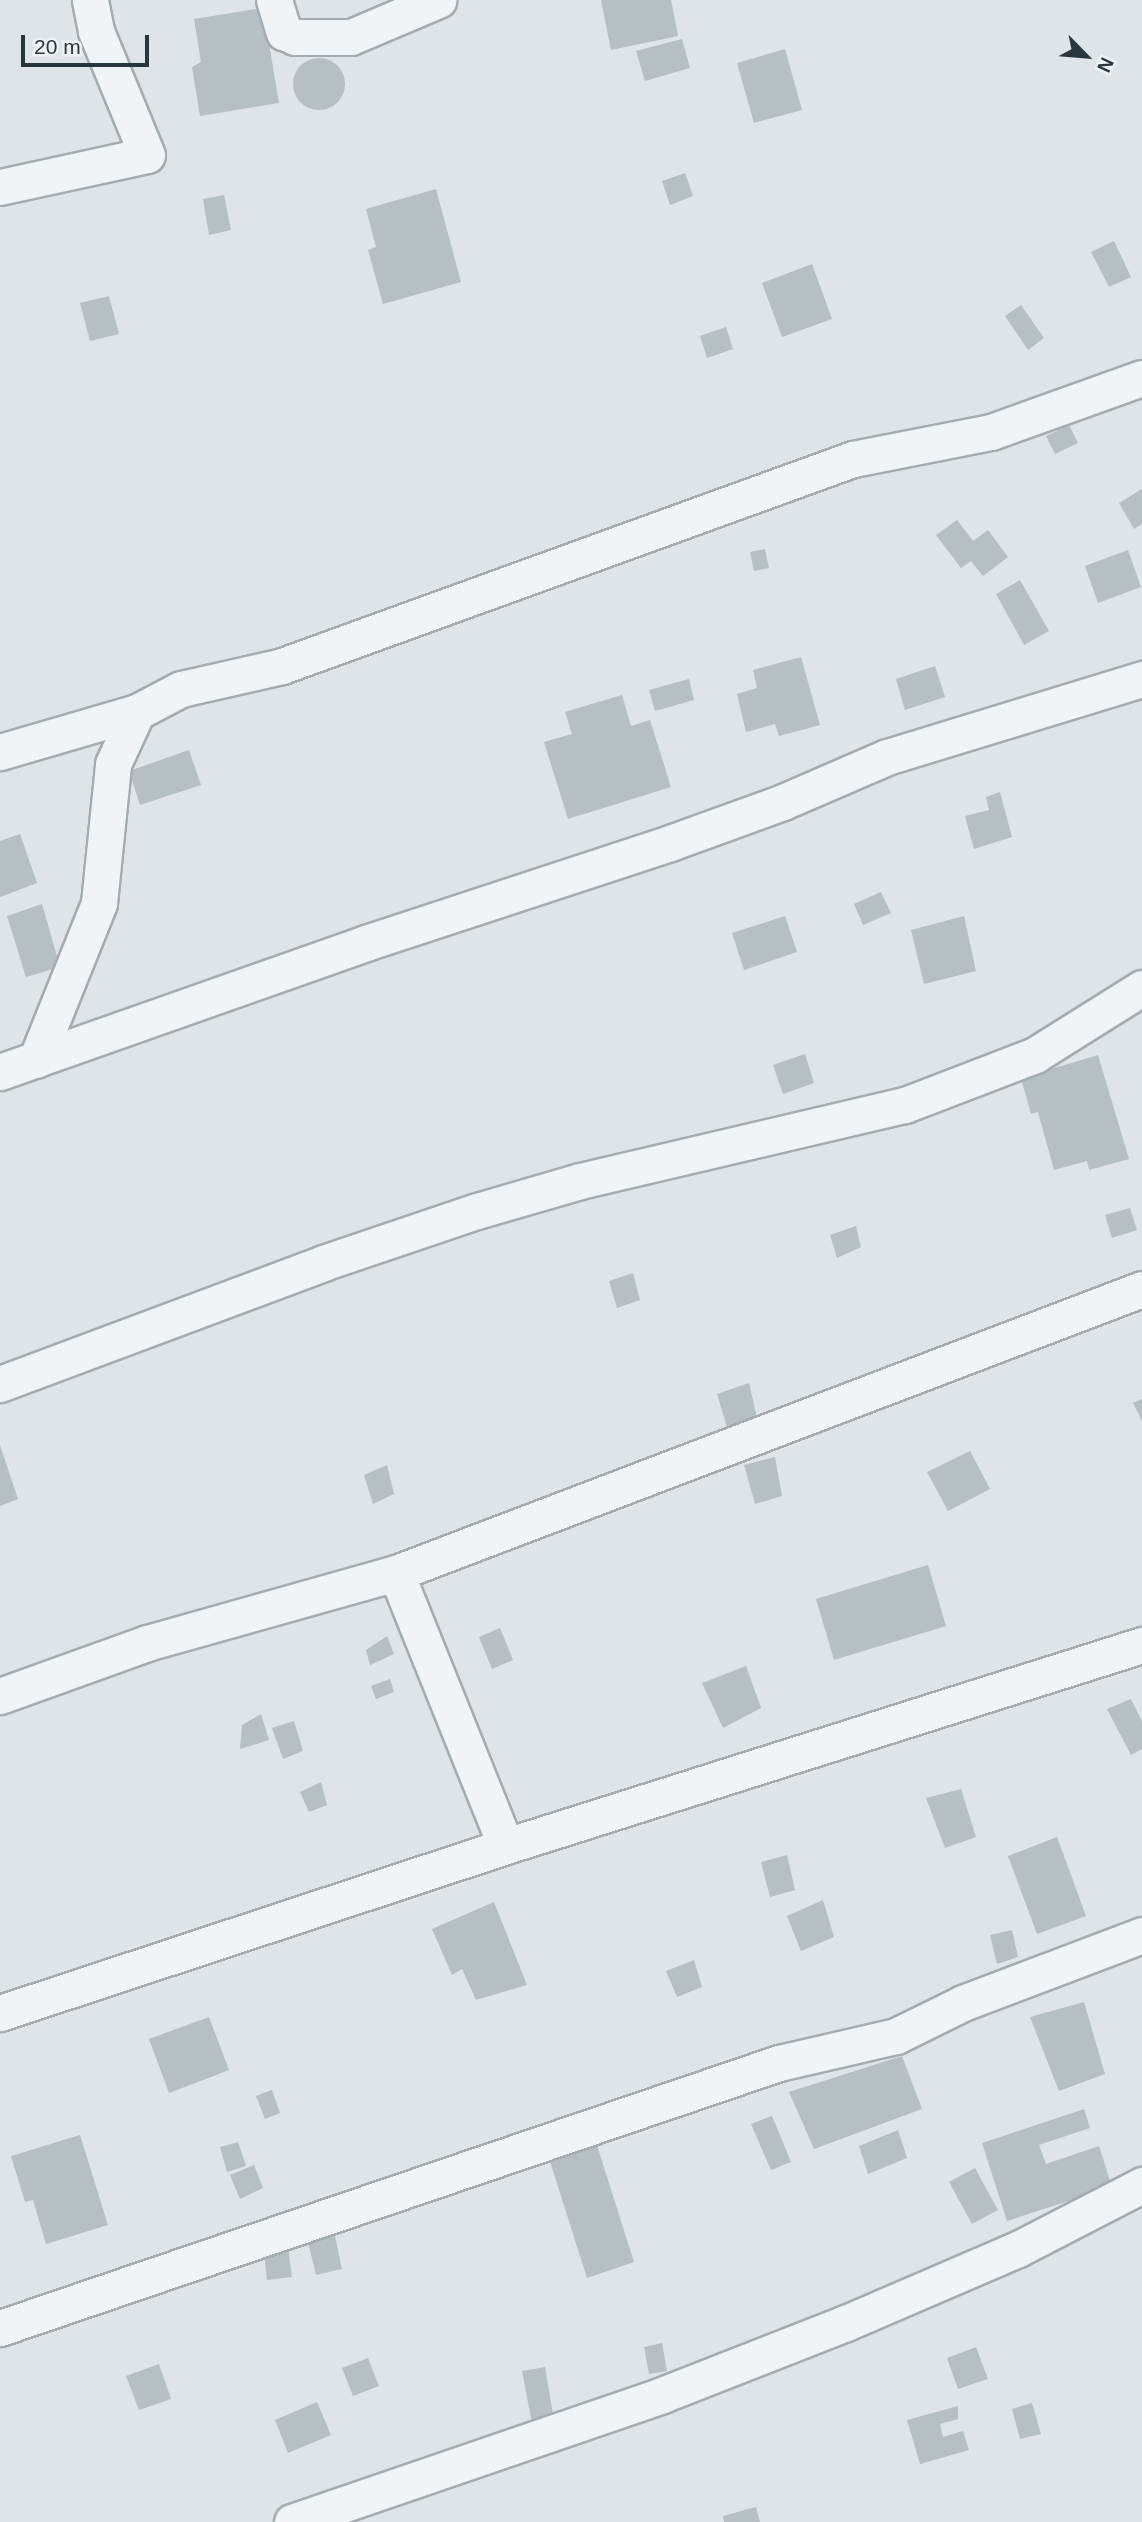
<!DOCTYPE html>
<style>
body{margin:0}
#map{position:relative;width:1142px;height:2522px;overflow:hidden;background:#dee4e7;font-family:Helvetica,sans-serif}
div>[style]{position:absolute}
.building>*{inset:0;background:#b5bfc4}
.round{border-radius:50%}
.roads{filter:drop-shadow(2px 0 #a4acb1) drop-shadow(-2px 0 #a4acb1) drop-shadow(0 2px #a4acb1) drop-shadow(0 -2px #a4acb1)}
.minor>*{height:35px;margin:-17.5px;padding:0 17.5px;transform-origin:17.5px;border-radius:17.5px;background:#f0f4f6}
span{translate:-50% -50%;white-space:nowrap;text-align:center;line-height:1.15;-webkit-text-stroke:5px #edf3f5;paint-order:stroke}
.north{position:absolute;left:1051px;top:21px;width:70px;height:70px;-webkit-text-stroke:5px #edf3f5;paint-order:stroke;rotate:115deg;font-size:19px;font-weight:700;line-height:28px;text-align:center;color:#28363d}
.north::after{content:'';display:block;margin:auto;width:24px;height:32px;background:#28363d;clip-path:polygon(50% 0,100% 100%,50% 72%,0 100%)}
.scale{position:absolute;left:21px;top:35px;width:128px;height:32px;box-sizing:border-box;border:4px solid #28363d;border-top:0;padding-left:9px;font-size:21px;line-height:24px;white-space:nowrap;color:#28363d;-webkit-text-stroke:5px #edf3f5;paint-order:stroke}
</style>
<div id="map">
<div class="building">
<div style="clip-path:polygon(601px 0,671px 0,678px 36px,611px 50px)"></div>
<div style="clip-path:polygon(263px 8px,279px 103px,200px 116px,192px 67px,201px 62px,194px 19px)"></div>
<div style="clip-path:polygon(682px 39px,690px 68px,645px 81px,636px 51px)"></div>
<div style="clip-path:polygon(785px 49px,802px 110px,754px 123px,737px 63px)"></div>
<div class="round" style="left:293px;top:58px;width:52px;height:52px"></div>
<div style="clip-path:polygon(685px 173px,693px 196px,670px 205px,662px 181px)"></div>
<div style="clip-path:polygon(436px 189px,461px 282px,383px 304px,368px 250px,376px 247px,366px 209px)"></div>
<div style="clip-path:polygon(224px 195px,231px 230px,209px 235px,203px 199px)"></div>
<div style="clip-path:polygon(1114px 241px,1131px 277px,1109px 287px,1091px 252px)"></div>
<div style="clip-path:polygon(812px 264px,832px 319px,782px 337px,762px 283px)"></div>
<div style="clip-path:polygon(109px 296px,119px 334px,90px 341px,80px 303px)"></div>
<div style="clip-path:polygon(1021px 305px,1044px 338px,1028px 350px,1005px 316px)"></div>
<div style="clip-path:polygon(726px 327px,733px 349px,707px 358px,700px 336px)"></div>
<div style="clip-path:polygon(1069px 425px,1078px 443px,1055px 454px,1046px 436px)"></div>
<div style="clip-path:polygon(1142px 489px,1142px 524px,1134px 529px,1119px 503px)"></div>
<div style="clip-path:polygon(957px 520px,973px 541px,988px 530px,1008px 557px,983px 576px,971px 561px,961px 568px,936px 535px)"></div>
<div style="clip-path:polygon(765px 549px,769px 568px,754px 571px,750px 552px)"></div>
<div style="clip-path:polygon(1128px 550px,1141px 587px,1098px 603px,1085px 566px)"></div>
<div style="clip-path:polygon(1020px 580px,1049px 631px,1024px 645px,996px 594px)"></div>
<div style="clip-path:polygon(801px 657px,820px 725px,779px 736px,775px 724px,746px 732px,737px 694px,757px 688px,753px 670px)"></div>
<div style="clip-path:polygon(935px 666px,945px 697px,905px 710px,896px 679px)"></div>
<div style="clip-path:polygon(689px 679px,694px 700px,655px 711px,649px 690px)"></div>
<div style="clip-path:polygon(622px 695px,631px 726px,650px 720px,671px 787px,568px 819px,544px 742px,572px 734px,565px 712px)"></div>
<div style="clip-path:polygon(189px 750px,201px 785px,140px 805px,129px 771px)"></div>
<div style="clip-path:polygon(1000px 792px,1012px 837px,974px 849px,965px 816px,989px 810px,986px 797px)"></div>
<div style="clip-path:polygon(20px 834px,37px 883px,0 897px,0 841px)"></div>
<div style="clip-path:polygon(881px 892px,891px 913px,863px 925px,854px 904px)"></div>
<div style="clip-path:polygon(42px 904px,60px 967px,26px 977px,7px 916px)"></div>
<div style="clip-path:polygon(785px 916px,797px 952px,744px 970px,732px 933px)"></div>
<div style="clip-path:polygon(964px 916px,976px 971px,924px 984px,911px 930px)"></div>
<div style="clip-path:polygon(805px 1054px,814px 1083px,783px 1094px,773px 1065px)"></div>
<div style="clip-path:polygon(1098px 1055px,1129px 1159px,1089px 1170px,1087px 1161px,1054px 1170px,1038px 1112px,1031px 1114px,1021px 1078px)"></div>
<div style="clip-path:polygon(1130px 1208px,1137px 1230px,1112px 1238px,1105px 1215px)"></div>
<div style="clip-path:polygon(856px 1226px,861px 1247px,837px 1258px,830px 1235px)"></div>
<div style="clip-path:polygon(633px 1273px,640px 1300px,617px 1308px,609px 1281px)"></div>
<div style="clip-path:polygon(749px 1383px,757px 1418px,727px 1427px,717px 1394px)"></div>
<div style="clip-path:polygon(1142px 1399px,1142px 1421px,1133px 1403px)"></div>
<div style="clip-path:polygon(0 1445px,18px 1499px,0 1506px)"></div>
<div style="clip-path:polygon(970px 1451px,990px 1489px,948px 1511px,927px 1472px)"></div>
<div style="clip-path:polygon(775px 1457px,782px 1496px,755px 1504px,744px 1465px)"></div>
<div style="clip-path:polygon(387px 1465px,394px 1494px,373px 1504px,364px 1475px)"></div>
<div style="clip-path:polygon(928px 1565px,946px 1626px,834px 1660px,816px 1599px)"></div>
<div style="clip-path:polygon(500px 1628px,513px 1660px,492px 1669px,479px 1637px)"></div>
<div style="clip-path:polygon(387px 1636px,394px 1654px,370px 1665px,366px 1650px)"></div>
<div style="clip-path:polygon(746px 1666px,761px 1708px,723px 1728px,702px 1683px)"></div>
<div style="clip-path:polygon(390px 1679px,394px 1692px,376px 1699px,371px 1686px)"></div>
<div style="clip-path:polygon(1131px 1699px,1142px 1721px,1142px 1749px,1131px 1755px,1107px 1709px)"></div>
<div style="clip-path:polygon(261px 1714px,269px 1740px,240px 1749px,242px 1725px)"></div>
<div style="clip-path:polygon(294px 1721px,303px 1751px,283px 1759px,272px 1728px)"></div>
<div style="clip-path:polygon(321px 1782px,327px 1805px,309px 1812px,300px 1792px)"></div>
<div style="clip-path:polygon(961px 1789px,976px 1837px,945px 1848px,926px 1798px)"></div>
<div style="clip-path:polygon(1057px 1837px,1086px 1916px,1037px 1934px,1008px 1856px)"></div>
<div style="clip-path:polygon(787px 1855px,795px 1890px,770px 1897px,761px 1862px)"></div>
<div style="clip-path:polygon(823px 1900px,834px 1937px,801px 1951px,787px 1916px)"></div>
<div style="clip-path:polygon(494px 1902px,527px 1985px,476px 2000px,462px 1969px,452px 1975px,432px 1929px)"></div>
<div style="clip-path:polygon(1012px 1930px,1018px 1957px,997px 1964px,990px 1935px)"></div>
<div style="clip-path:polygon(694px 1960px,702px 1987px,677px 1997px,666px 1971px)"></div>
<div style="clip-path:polygon(1084px 2002px,1105px 2074px,1059px 2091px,1030px 2017px)"></div>
<div style="clip-path:polygon(209px 2017px,229px 2070px,169px 2093px,149px 2039px)"></div>
<div style="clip-path:polygon(902px 2056px,922px 2109px,814px 2149px,789px 2092px)"></div>
<div style="clip-path:polygon(272px 2090px,280px 2113px,265px 2119px,256px 2096px)"></div>
<div style="clip-path:polygon(1084px 2109px,1090px 2128px,1039px 2145px,1046px 2164px,1099px 2146px,1112px 2187px,1007px 2221px,982px 2143px)"></div>
<div style="clip-path:polygon(772px 2116px,791px 2162px,771px 2170px,751px 2124px)"></div>
<div style="clip-path:polygon(898px 2130px,907px 2158px,868px 2174px,859px 2146px)"></div>
<div style="clip-path:polygon(80px 2135px,108px 2225px,46px 2244px,33px 2200px,25px 2202px,11px 2156px)"></div>
<div style="clip-path:polygon(595px 2139px,634px 2262px,587px 2278px,548px 2155px)"></div>
<div style="clip-path:polygon(238px 2142px,246px 2166px,227px 2172px,220px 2147px)"></div>
<div style="clip-path:polygon(254px 2165px,263px 2188px,240px 2199px,230px 2175px)"></div>
<div style="clip-path:polygon(975px 2168px,998px 2210px,972px 2224px,949px 2182px)"></div>
<div style="clip-path:polygon(335px 2236px,342px 2269px,316px 2275px,308px 2242px)"></div>
<div style="clip-path:polygon(288px 2247px,292px 2277px,267px 2280px,264px 2250px)"></div>
<div style="clip-path:polygon(662px 2343px,667px 2371px,649px 2374px,644px 2347px)"></div>
<div style="clip-path:polygon(976px 2347px,988px 2379px,958px 2389px,947px 2358px)"></div>
<div style="clip-path:polygon(368px 2358px,379px 2386px,353px 2396px,342px 2368px)"></div>
<div style="clip-path:polygon(159px 2364px,171px 2399px,139px 2410px,126px 2376px)"></div>
<div style="clip-path:polygon(545px 2367px,554px 2420px,532px 2423px,522px 2371px)"></div>
<div style="clip-path:polygon(317px 2402px,331px 2435px,288px 2453px,275px 2420px)"></div>
<div style="clip-path:polygon(1032px 2403px,1041px 2434px,1020px 2439px,1012px 2409px)"></div>
<div style="clip-path:polygon(958px 2406px,958px 2419px,940px 2424px,943px 2437px,963px 2431px,969px 2450px,920px 2464px,907px 2420px)"></div>
<div style="clip-path:polygon(756px 2507px,760px 2522px,724px 2522px,723px 2516px)"></div>
</div>
<div class="roads">
<div class="minor">
<div style="left:274px;top:0;width:34px;rotate:73deg"></div>
<div style="left:284px;top:32px;width:12px;rotate:24deg"></div>
<div style="left:295px;top:37px;width:56px"></div>
<div style="left:351px;top:37px;width:95px;rotate:-23deg"></div>
<div style="left:0;top:187px;width:150px;rotate:-12.3deg"></div>
<div style="left:147px;top:155px;width:134px;rotate:-112.4deg"></div>
<div style="left:96px;top:31px;width:32px;rotate:-101deg"></div>
<div style="left:0;top:752px;width:143px;rotate:-16.3deg"></div>
<div style="left:36px;top:1060px;width:169px;rotate:-68.1deg"></div>
<div style="left:99px;top:903px;width:140px;rotate:-84.2deg"></div>
<div style="left:113px;top:764px;width:57px;rotate:-65.2deg"></div>
<div style="left:137px;top:712px;width:50px;rotate:-27.6deg"></div>
<div style="left:181px;top:689px;width:104px;rotate:-12.8deg"></div>
<div style="left:282px;top:666px;width:607px;rotate:-19.93deg"></div>
<div style="left:853px;top:459px;width:141px;rotate:-11.1deg"></div>
<div style="left:991px;top:432px;width:160px;rotate:-19.7deg"></div>
<div style="left:0;top:1072px;width:388px;rotate:-19.4deg"></div>
<div style="left:366px;top:943px;width:320px;rotate:-18.2deg"></div>
<div style="left:670px;top:843px;width:120px;rotate:-19.9deg"></div>
<div style="left:783px;top:802px;width:113px;rotate:-23.4deg"></div>
<div style="left:887px;top:757px;width:267px;rotate:-17deg"></div>
<div style="left:0;top:1384px;width:345px;rotate:-20.5deg"></div>
<div style="left:323px;top:1263px;width:163px;rotate:-18.7deg"></div>
<div style="left:477px;top:1211px;width:107px;rotate:-16.2deg"></div>
<div style="left:580px;top:1181px;width:334px;rotate:-13.2deg"></div>
<div style="left:905px;top:1105px;width:139px;rotate:-21deg"></div>
<div style="left:1035px;top:1055px;width:126px;rotate:-32.1deg"></div>
<div style="left:396px;top:1573px;width:294px;rotate:68.1deg"></div>
<div style="left:0;top:1696px;width:156px;rotate:-19.8deg"></div>
<div style="left:147px;top:1643px;width:259px;rotate:-15.7deg"></div>
<div style="left:396px;top:1573px;width:798px;rotate:-20.84deg"></div>
<div style="left:0;top:2013px;width:533px;rotate:-18.26deg"></div>
<div style="left:506px;top:1846px;width:667px;rotate:-17.54deg"></div>
<div style="left:0;top:2328px;width:823px;rotate:-18.79deg"></div>
<div style="left:779px;top:2063px;width:120px;rotate:-13deg"></div>
<div style="left:896px;top:2036px;width:75px;rotate:-26.2deg"></div>
<div style="left:963px;top:2003px;width:191px;rotate:-20.8deg"></div>
<div style="left:292px;top:2522px;width:391px;rotate:-18.9deg"></div>
<div style="left:662px;top:2395px;width:198px;rotate:-21.4deg"></div>
<div style="left:846px;top:2323px;width:187px;rotate:-23.3deg"></div>
<div style="left:1018px;top:2249px;width:140px;rotate:-27.3deg"></div>
</div>
</div>
<div class="north">N</div>
<div class="scale">20 m</div>
</div>
